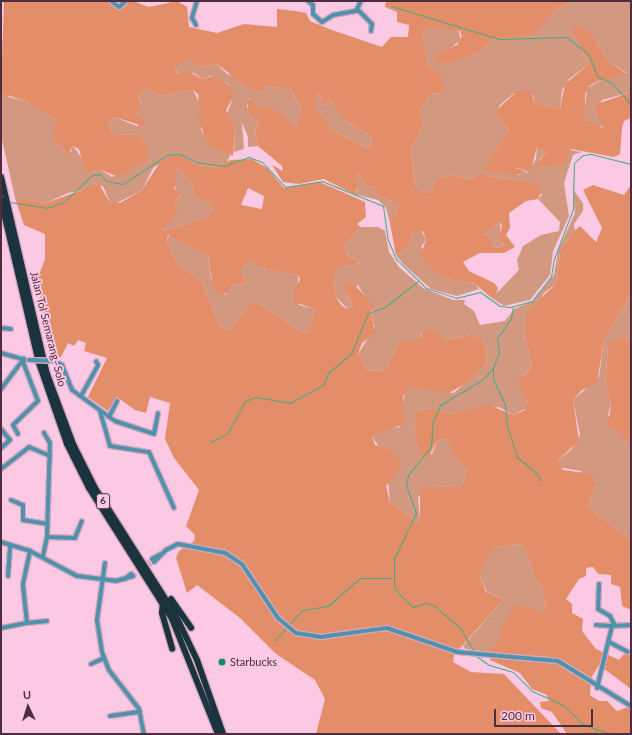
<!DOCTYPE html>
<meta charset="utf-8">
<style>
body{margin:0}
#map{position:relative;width:632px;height:735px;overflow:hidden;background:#fbc9e4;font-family:Lato,sans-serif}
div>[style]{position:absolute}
.green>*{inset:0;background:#d39980}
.forest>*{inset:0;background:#e38e68}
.stream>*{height:1px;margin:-0.5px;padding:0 0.5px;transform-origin:0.5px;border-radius:0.5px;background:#42ac84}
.minor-tunnel>*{height:4px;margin-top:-2px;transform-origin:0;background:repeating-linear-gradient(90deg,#d8aac3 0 4px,transparent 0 6px)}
.roads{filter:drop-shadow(1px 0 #d5a7c0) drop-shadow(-1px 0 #d5a7c0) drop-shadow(0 1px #d5a7c0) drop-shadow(0 -1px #d5a7c0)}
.minor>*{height:4px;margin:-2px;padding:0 2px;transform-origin:2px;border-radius:2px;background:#4e92ac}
.highway>*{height:6px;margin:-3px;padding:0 3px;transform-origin:3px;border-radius:3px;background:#1a333d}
.bridges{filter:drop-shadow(1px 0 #d5a7c0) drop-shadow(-1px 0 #d5a7c0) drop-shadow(0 1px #d5a7c0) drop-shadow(0 -1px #d5a7c0)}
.minor-bridge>*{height:4px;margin:-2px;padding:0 2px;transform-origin:2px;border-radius:2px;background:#4e92ac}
.dots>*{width:11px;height:11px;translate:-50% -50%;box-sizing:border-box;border:2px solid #fbc9e4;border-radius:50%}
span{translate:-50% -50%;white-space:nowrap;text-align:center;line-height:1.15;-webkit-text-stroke:3.5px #fbc9e4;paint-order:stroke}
.shield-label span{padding:1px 3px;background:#fbc9e4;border:1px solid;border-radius:3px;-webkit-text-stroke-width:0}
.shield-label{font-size:10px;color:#4d2d3f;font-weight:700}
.street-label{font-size:11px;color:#4d2d3f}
.poi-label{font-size:11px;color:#4d2d3f}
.left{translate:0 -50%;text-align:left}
.frame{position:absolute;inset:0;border:2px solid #4d2d3f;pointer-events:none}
.north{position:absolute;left:8px;top:687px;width:40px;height:40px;-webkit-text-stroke:3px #fbc9e4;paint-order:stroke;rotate:356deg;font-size:11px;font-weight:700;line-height:16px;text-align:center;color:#4d2d3f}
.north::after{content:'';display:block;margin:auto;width:14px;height:18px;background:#4d2d3f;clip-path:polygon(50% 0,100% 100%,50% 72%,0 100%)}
.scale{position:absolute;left:494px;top:709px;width:99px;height:18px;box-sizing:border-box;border:2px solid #4d2d3f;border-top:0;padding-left:5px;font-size:12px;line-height:14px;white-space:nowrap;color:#4d2d3f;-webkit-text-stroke:3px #fbc9e4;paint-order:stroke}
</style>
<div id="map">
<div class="green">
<div style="clip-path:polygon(573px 1px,631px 1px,631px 92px,602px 100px,596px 113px,605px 127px,589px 125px,584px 118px,587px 88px,605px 78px,627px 73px,607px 60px,596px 40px,575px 35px,589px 64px,569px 79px,562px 90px,560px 109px,535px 103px,533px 95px,514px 93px,499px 106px,500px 119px,509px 130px,484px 169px,520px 175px,514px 169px,520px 168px,527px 173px,536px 159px,537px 147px,547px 152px,539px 160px,539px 168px,562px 165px,570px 150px,581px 152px,573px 155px,564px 183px,569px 216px,553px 251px,550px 275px,530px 300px,504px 306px,492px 298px,519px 270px,517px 260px,523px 246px,541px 235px,559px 231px,560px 222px,538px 199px,542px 195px,537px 183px,491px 177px,481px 172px,471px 180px,451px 175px,435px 180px,433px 189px,424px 193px,415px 186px,411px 150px,424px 124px,419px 112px,431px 94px,441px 93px,443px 80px,428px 66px,422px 32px,429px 27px,458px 29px,461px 40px,443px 54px,461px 59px,480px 52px,491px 40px,529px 35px,555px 10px)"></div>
<div style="clip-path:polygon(188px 59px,198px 67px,217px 64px,227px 74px,236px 75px,242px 83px,262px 92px,267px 86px,290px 89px,302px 109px,300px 126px,297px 128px,277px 111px,258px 107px,248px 98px,247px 107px,259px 121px,255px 131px,258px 146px,248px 147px,248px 137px,242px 123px,244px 149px,234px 152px,235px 130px,226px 116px,232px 101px,230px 85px,211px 76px,202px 79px,194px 73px,179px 74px,174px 68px,176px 64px)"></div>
<div style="clip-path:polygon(1px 88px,9px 97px,25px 101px,56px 120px,56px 142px,65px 152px,71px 152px,73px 146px,81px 157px,112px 177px,147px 161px,148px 150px,140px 135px,113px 134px,108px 125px,114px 117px,137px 126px,143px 119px,136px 113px,142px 104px,138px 96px,147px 88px,161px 96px,193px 90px,201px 106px,201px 130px,215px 149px,227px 150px,230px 156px,227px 162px,216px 167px,198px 165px,182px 155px,170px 156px,153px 168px,142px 190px,117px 203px,110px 203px,103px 186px,68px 193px,46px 203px,15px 198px,1px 135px)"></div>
<div style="clip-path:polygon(316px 93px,321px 95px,323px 106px,331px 100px,346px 121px,370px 135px,372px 141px,369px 149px,330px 129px,327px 120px,316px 109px)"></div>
<div style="clip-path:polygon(178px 168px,193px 184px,195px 197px,209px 202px,213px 210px,205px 218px,164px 231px,161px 229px,171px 224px,176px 211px,174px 203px,180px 196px,174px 185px)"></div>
<div style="clip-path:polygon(359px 174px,365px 185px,376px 188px,376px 194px,399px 205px,390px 223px,386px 208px,378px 200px,354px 194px,358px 189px,355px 177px)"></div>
<div style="clip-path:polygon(574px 176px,574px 191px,583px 203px,583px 211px,574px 224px,575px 230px,560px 251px,557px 283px,544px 293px,535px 308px,529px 309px,525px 336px,532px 366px,524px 375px,527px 408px,513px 415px,499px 407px,451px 414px,428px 408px,414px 413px,415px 440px,420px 454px,432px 454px,437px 441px,448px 438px,467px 469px,462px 486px,430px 487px,418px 497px,420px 520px,415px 521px,390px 502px,388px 480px,398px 473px,393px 451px,380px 449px,372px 436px,383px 430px,400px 427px,405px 390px,411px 386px,454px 393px,486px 364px,487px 352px,483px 340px,471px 335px,446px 340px,436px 334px,421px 334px,420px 340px,414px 342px,400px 342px,385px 370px,367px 371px,358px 354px,375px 327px,371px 316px,373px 311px,358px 285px,347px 295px,353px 306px,348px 309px,335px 296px,334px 278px,339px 267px,361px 263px,345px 253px,344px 246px,361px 227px,378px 227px,385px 231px,389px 252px,399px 267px,423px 288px,453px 300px,465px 300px,464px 304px,474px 311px,480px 325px,505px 321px,514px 309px,533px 301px,554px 275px,558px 251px,575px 213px,573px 189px)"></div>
<div style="clip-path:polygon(500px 222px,501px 242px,505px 246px,497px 248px,493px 247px,491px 238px,485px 234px)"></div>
<div style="clip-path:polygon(421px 230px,426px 240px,421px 247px,447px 279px,475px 284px,479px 289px,457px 296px,431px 289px,403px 264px,396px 255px,408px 248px,412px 233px)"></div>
<div style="clip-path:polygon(169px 235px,208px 256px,211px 279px,225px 295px,231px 285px,248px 283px,241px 271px,249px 260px,256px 261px,264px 269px,298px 275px,299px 305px,315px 309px,309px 332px,303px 333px,256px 302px,250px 304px,230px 330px,220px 327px,202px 282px,177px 263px,167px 242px)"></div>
<div style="clip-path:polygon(631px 294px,631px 340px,621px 337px,608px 348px,605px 385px,611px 403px,608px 415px,631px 446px,631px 540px,588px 507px,595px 486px,581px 471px,557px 467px,557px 461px,572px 449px,580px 435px,573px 400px,599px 377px,604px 340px)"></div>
<div style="clip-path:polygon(519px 544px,525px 547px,535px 579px,541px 585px,546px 608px,540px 614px,507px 620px,500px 638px,488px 652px,466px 649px,463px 646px,504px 599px,487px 592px,480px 577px,482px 563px,497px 547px)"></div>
</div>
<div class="forest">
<div style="clip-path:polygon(evenodd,4px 1px,133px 1px,149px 7px,177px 1px,187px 7px,189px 27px,217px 33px,244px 24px,277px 27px,277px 9px,296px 11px,306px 13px,310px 21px,329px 29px,382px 47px,391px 37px,408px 37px,409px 25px,397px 22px,397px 12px,385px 7px,386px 1px,573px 1px,555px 10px,532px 35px,491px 40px,480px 52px,450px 63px,433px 62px,437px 54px,457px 45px,462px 37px,460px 31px,429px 27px,422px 32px,428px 66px,442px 77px,444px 88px,441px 93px,431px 94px,419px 112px,424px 124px,411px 150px,415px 186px,424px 193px,433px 189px,435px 180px,451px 175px,471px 180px,481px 172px,491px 177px,538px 183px,542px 191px,538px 199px,526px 201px,509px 213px,510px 228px,506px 235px,515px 247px,504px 253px,480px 253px,463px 262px,469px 271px,494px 283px,498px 288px,496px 295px,492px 298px,475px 284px,447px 279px,432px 270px,421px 254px,426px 240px,423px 231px,412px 233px,408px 248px,396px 255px,390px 223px,399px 205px,376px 194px,376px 188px,365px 185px,359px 174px,355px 177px,359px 186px,354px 194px,324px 179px,299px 184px,283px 182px,272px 165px,283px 171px,282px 166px,258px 146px,255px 131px,259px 121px,249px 113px,247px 100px,251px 99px,258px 107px,275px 109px,297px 128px,302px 109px,294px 95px,290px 89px,267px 86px,263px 92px,247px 87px,217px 64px,198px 67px,188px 59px,174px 68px,178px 74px,186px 70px,202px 79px,214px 76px,232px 87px,234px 96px,226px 110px,235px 130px,233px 156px,209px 146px,200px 124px,198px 94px,193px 90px,161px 96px,147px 88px,138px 96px,143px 107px,136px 113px,145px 121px,143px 126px,114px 117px,108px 125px,113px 134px,140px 135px,150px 153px,147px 161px,118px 177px,99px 169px,90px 172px,84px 168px,79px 149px,73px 146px,68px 155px,56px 142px,52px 135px,56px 120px,25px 101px,4px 94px,1px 88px,4px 1px,316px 93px,321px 95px,323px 106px,331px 100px,343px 119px,370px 135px,372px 141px,369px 149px,330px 129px,327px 120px,316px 109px,316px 93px,4px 1px,500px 222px,502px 226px,499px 239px,505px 246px,497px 248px,493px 247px,491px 238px,485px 234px,500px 222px)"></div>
<div style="clip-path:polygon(578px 25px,594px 36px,607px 60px,627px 74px,598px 81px,589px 86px,585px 94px,585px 120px,603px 128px,595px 110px,597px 104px,631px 92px,631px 118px,624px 121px,622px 128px,620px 154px,614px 157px,571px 149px,564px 165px,539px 168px,538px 162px,547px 152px,537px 147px,530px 173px,520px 168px,515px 168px,522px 172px,517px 175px,483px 170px,509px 130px,497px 115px,498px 109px,517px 91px,530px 90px,535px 103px,560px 109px,565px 84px,589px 64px,572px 29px)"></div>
<div style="clip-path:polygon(evenodd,182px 155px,198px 165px,216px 167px,231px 160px,252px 159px,267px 168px,284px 188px,320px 182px,365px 202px,366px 217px,357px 224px,361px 227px,344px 246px,346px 254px,361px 263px,339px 267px,334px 278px,335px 296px,342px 306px,348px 309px,353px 306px,345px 290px,346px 284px,352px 282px,373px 305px,371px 316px,376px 333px,362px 343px,358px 354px,367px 371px,385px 370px,400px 342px,419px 340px,425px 329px,431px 329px,446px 340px,471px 335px,483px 340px,487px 352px,486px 364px,465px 384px,447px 394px,411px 386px,403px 396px,405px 424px,372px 436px,375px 445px,393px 451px,400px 462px,398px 473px,386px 486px,390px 502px,415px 521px,420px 520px,420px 491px,424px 487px,462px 486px,467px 469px,454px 455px,448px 438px,437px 441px,429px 456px,420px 454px,415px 440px,414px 413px,428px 408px,451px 414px,489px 405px,513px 415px,525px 410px,527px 402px,518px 383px,532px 366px,525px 336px,527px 311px,557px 283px,560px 251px,575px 230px,580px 226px,596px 242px,602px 228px,583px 190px,593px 185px,624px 195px,631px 185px,631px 294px,604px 340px,597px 383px,582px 390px,573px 400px,579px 441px,557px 461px,563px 470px,593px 474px,595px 486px,588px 507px,631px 540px,631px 610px,622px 606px,620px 587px,611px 584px,611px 575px,598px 574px,593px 567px,586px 568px,586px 576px,579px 579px,566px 599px,572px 604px,572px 613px,583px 619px,582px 631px,596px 649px,619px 660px,624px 654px,631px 655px,631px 689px,599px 665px,591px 678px,590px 695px,599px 701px,607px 701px,617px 711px,631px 706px,631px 734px,567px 734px,552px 712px,541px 708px,540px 702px,549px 701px,547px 695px,532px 689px,520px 673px,490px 660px,488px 652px,500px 638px,501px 629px,514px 605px,532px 608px,539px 614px,546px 608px,541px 585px,535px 579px,525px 547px,519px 544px,497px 547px,483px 563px,480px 577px,486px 592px,504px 599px,454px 655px,453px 662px,471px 672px,504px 674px,561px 734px,316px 734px,325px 699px,315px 680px,276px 654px,240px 618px,197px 585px,187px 593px,176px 558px,179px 551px,194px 541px,195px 535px,186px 526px,199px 490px,174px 458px,165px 439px,170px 403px,150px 397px,146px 413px,135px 410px,117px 397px,108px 411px,88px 397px,107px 358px,84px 351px,86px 343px,78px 340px,74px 346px,68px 343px,61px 357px,52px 358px,42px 323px,44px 314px,37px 280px,45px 259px,45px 234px,24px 225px,15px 198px,46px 203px,99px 184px,110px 203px,120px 203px,142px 190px,160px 162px,170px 156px,182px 155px,178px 168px,193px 184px,195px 197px,209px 202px,213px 210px,205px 218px,164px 231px,161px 229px,171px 224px,178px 208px,174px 203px,181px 194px,174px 188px,178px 168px,182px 155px,248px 188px,264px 196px,262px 209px,241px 205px,248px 188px,182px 155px,168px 235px,208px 256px,213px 288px,219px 295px,227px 293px,231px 285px,248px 283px,241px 271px,249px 260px,267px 270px,298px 275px,300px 280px,294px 291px,294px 302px,315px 309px,309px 332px,303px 333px,256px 302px,250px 304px,230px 330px,220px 327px,202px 282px,177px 263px,167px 242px,168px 235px)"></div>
<div style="clip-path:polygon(621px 337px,631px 340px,631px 446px,617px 430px,608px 427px,611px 403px,605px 385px,608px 348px,609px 342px)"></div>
</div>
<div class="stream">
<div style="left:391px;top:6px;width:113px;rotate:17deg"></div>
<div style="left:499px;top:39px;width:68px;rotate:-1.7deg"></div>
<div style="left:567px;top:37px;width:28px;rotate:39deg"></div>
<div style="left:589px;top:55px;width:22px;rotate:69deg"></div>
<div style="left:597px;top:76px;width:18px;rotate:27deg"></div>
<div style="left:613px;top:84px;width:28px;rotate:49deg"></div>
<div style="left:10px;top:202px;width:36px;rotate:9deg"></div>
<div style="left:46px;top:208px;width:19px;rotate:-18deg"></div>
<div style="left:64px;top:202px;width:39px;rotate:-44deg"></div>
<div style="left:92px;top:175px;width:8px;rotate:-7deg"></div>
<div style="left:100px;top:174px;width:9px;rotate:49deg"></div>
<div style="left:106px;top:181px;width:17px;rotate:10deg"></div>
<div style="left:123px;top:184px;width:53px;rotate:-33.4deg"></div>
<div style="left:167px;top:155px;width:13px;rotate:-4deg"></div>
<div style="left:180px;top:154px;width:18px;rotate:27deg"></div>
<div style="left:196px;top:162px;width:28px;rotate:8deg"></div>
<div style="left:224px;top:166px;width:27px;rotate:-20deg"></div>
<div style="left:249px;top:157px;width:14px;rotate:21deg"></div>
<div style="left:262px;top:162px;width:34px;rotate:47deg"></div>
<div style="left:285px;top:187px;width:37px;rotate:-9deg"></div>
<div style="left:322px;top:181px;width:66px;rotate:22.3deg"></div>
<div style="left:383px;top:206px;width:34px;rotate:82deg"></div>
<div style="left:388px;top:240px;width:21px;rotate:67deg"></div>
<div style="left:396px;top:259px;width:42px;rotate:44deg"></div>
<div style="left:426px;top:288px;width:32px;rotate:18deg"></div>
<div style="left:456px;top:298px;width:25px;rotate:-14deg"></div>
<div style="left:480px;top:292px;width:24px;rotate:35deg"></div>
<div style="left:500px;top:306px;width:10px;rotate:6deg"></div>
<div style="left:510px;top:307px;width:23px;rotate:-15deg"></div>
<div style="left:532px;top:301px;width:31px;rotate:-52deg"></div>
<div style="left:551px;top:277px;width:18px;rotate:-81deg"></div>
<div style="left:554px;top:259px;width:53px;rotate:-69.2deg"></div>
<div style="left:573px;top:209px;width:46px;rotate:-88.8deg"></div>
<div style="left:574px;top:163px;width:12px;rotate:-42deg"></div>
<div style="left:583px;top:155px;width:8px;rotate:-7deg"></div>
<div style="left:591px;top:154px;width:41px;rotate:14deg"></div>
<div style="left:493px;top:368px;width:11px;rotate:90deg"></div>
<div style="left:493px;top:379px;width:29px;rotate:65deg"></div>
<div style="left:505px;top:405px;width:21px;rotate:85deg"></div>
<div style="left:507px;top:426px;width:33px;rotate:72deg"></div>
<div style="left:517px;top:457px;width:25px;rotate:40deg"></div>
<div style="left:536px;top:473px;width:9px;rotate:58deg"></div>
<div style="left:211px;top:442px;width:18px;rotate:-27deg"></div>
<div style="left:227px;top:434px;width:38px;rotate:-61deg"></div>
<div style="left:245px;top:401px;width:12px;rotate:-20deg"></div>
<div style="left:256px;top:397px;width:35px;rotate:10deg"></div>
<div style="left:290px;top:403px;width:38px;rotate:-29deg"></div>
<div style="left:323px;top:385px;width:13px;rotate:-67deg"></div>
<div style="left:328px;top:373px;width:30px;rotate:-40deg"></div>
<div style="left:351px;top:354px;width:44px;rotate:-67.5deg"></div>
<div style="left:368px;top:313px;width:18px;rotate:-19deg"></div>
<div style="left:385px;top:307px;width:42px;rotate:-38.2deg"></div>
<div style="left:289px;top:624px;width:20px;rotate:-45deg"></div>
<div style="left:303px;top:610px;width:25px;rotate:-9deg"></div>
<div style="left:328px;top:606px;width:43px;rotate:-41.2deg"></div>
<div style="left:360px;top:578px;width:31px"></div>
<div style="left:274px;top:641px;width:19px;rotate:-47deg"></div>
<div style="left:474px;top:652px;width:28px;rotate:-120deg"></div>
<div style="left:460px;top:628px;width:33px;rotate:-139deg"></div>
<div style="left:435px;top:606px;width:10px;rotate:-163deg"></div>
<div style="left:425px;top:603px;width:13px;rotate:162deg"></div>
<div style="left:413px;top:607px;width:16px;rotate:-137deg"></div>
<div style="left:401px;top:596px;width:11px;rotate:-128deg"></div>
<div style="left:394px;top:587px;width:28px;rotate:-90deg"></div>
<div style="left:394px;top:559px;width:51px;rotate:-64.4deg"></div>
<div style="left:416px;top:513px;width:29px;rotate:-110deg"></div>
<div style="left:406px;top:486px;width:11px;rotate:-80deg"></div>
<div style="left:408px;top:475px;width:36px;rotate:-51deg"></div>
<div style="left:431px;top:447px;width:26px;rotate:-86deg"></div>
<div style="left:433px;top:421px;width:17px;rotate:-66deg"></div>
<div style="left:440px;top:405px;width:49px;rotate:-30.8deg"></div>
<div style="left:482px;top:380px;width:16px;rotate:-47deg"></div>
<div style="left:493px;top:368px;width:17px;rotate:-69deg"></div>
<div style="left:499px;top:352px;width:14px;rotate:-98deg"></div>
<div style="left:497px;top:338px;width:24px;rotate:-54deg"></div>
<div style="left:511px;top:319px;width:12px;rotate:-81deg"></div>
<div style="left:475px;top:655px;width:17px;rotate:36deg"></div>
<div style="left:489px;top:665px;width:25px;rotate:16deg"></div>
<div style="left:513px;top:672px;width:27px;rotate:45deg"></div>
<div style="left:532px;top:691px;width:34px;rotate:24deg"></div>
<div style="left:563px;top:705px;width:29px;rotate:44deg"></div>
<div style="left:584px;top:725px;width:29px;rotate:18deg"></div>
<div style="left:595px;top:734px;width:4px;rotate:-63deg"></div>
</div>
<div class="minor-tunnel">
<div style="left:131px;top:574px;width:26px;rotate:-36deg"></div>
<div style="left:133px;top:576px;width:25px;rotate:-34deg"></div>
</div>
<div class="roads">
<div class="minor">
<div style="left:111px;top:1px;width:10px;rotate:37deg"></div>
<div style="left:119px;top:7px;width:9px;rotate:-41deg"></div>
<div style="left:308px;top:1px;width:6px;rotate:39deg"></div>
<div style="left:313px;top:5px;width:9px;rotate:90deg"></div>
<div style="left:313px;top:14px;width:12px;rotate:42deg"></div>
<div style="left:322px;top:22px;width:13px;rotate:-32deg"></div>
<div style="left:333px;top:15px;width:23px;rotate:-10deg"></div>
<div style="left:356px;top:11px;width:11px;rotate:-63deg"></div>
<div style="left:358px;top:10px;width:20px;rotate:45deg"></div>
<div style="left:372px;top:24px;width:7px;rotate:98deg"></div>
<div style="left:196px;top:25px;width:8px;rotate:-120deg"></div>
<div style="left:192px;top:18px;width:18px;rotate:-74deg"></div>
<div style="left:1px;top:328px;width:10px;rotate:6deg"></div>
<div style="left:1px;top:353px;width:26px;rotate:16deg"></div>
<div style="left:54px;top:361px;width:9px;rotate:27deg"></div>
<div style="left:62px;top:365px;width:27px;rotate:68deg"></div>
<div style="left:72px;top:390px;width:53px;rotate:35.8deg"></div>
<div style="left:115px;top:421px;width:41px;rotate:18.4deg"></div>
<div style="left:154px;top:434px;width:21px;rotate:-79deg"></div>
<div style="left:1px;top:389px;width:38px;rotate:-53deg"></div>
<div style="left:81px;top:396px;width:35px;rotate:-61deg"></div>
<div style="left:98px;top:365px;width:4px;rotate:-117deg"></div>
<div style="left:100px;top:411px;width:36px;rotate:74deg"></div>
<div style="left:110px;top:446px;width:39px;rotate:9deg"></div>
<div style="left:149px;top:452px;width:61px;rotate:65.9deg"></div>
<div style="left:109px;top:417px;width:18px;rotate:-63deg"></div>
<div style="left:1px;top:429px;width:14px;rotate:51deg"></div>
<div style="left:10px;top:440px;width:12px;rotate:138deg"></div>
<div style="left:18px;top:434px;width:10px;rotate:-119deg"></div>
<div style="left:13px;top:425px;width:35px;rotate:-44deg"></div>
<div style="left:38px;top:401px;width:42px;rotate:-111deg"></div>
<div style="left:1px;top:469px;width:36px;rotate:-38deg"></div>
<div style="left:29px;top:447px;width:23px;rotate:23deg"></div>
<div style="left:11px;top:500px;width:13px;rotate:23deg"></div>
<div style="left:23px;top:505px;width:15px;rotate:90deg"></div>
<div style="left:23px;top:520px;width:24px;rotate:9deg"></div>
<div style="left:47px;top:537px;width:28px;rotate:2deg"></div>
<div style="left:75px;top:538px;width:18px;rotate:-68deg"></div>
<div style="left:1px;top:542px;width:30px;rotate:17deg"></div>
<div style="left:30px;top:551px;width:53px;rotate:28deg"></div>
<div style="left:77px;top:576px;width:39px;rotate:7deg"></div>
<div style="left:116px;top:581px;width:18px;rotate:-16deg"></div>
<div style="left:43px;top:556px;width:19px;rotate:-78deg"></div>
<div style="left:47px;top:537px;width:94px;rotate:-88.2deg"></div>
<div style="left:50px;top:443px;width:12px;rotate:-121deg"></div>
<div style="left:152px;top:559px;width:10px;rotate:-29deg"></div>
<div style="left:154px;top:562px;width:17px;rotate:-45deg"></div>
<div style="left:166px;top:550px;width:13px;rotate:-27deg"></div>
<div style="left:178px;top:544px;width:48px;rotate:10.8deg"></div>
<div style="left:225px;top:553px;width:20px;rotate:33deg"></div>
<div style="left:242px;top:564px;width:65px;rotate:56.3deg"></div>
<div style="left:278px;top:618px;width:23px;rotate:40deg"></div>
<div style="left:296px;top:633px;width:24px;rotate:9deg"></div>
<div style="left:320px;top:637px;width:68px;rotate:-7.7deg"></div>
<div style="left:387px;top:628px;width:74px;rotate:18.9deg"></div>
<div style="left:457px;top:652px;width:101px;rotate:5.1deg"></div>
<div style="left:558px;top:661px;width:86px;rotate:31.7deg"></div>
<div style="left:105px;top:563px;width:58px;rotate:98deg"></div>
<div style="left:97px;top:620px;width:32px;rotate:81deg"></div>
<div style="left:102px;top:652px;width:19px;rotate:69deg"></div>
<div style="left:109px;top:670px;width:49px;rotate:52.4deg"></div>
<div style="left:139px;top:709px;width:25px;rotate:79deg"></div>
<div style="left:8px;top:576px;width:31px;rotate:-86deg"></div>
<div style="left:125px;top:579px;width:8px;rotate:-40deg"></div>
<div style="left:599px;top:584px;width:25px;rotate:92deg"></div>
<div style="left:598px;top:609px;width:14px;rotate:30deg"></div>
<div style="left:610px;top:616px;width:9px;rotate:63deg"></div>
<div style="left:27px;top:623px;width:20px;rotate:-6deg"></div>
<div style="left:596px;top:625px;width:16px;rotate:4deg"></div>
<div style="left:1px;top:628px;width:26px;rotate:-11deg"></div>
<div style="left:27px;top:623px;width:39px;rotate:-96deg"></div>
<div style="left:23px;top:584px;width:34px;rotate:-78deg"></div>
<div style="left:609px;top:642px;width:21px;rotate:28deg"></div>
<div style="left:91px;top:664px;width:14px;rotate:-25deg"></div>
<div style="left:597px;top:688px;width:64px;rotate:-76.4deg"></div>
<div style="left:612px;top:626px;width:19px;rotate:-3deg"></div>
<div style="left:110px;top:716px;width:30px;rotate:-8deg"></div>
</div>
<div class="highway">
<div style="left:1px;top:177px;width:202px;rotate:76.9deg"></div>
<div style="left:47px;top:374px;width:75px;rotate:69.6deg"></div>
<div style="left:73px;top:444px;width:49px;rotate:63.4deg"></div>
<div style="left:95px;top:488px;width:149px;rotate:57.6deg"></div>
<div style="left:175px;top:614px;width:51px;rotate:64.4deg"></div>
<div style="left:197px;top:660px;width:78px;rotate:70.6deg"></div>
<div style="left:1px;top:200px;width:167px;rotate:76.9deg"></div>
<div style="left:39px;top:363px;width:86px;rotate:70.9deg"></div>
<div style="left:67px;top:444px;width:49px;rotate:63.4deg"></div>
<div style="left:89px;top:488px;width:155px;rotate:57.6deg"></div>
<div style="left:172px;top:619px;width:124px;rotate:68.2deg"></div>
<div style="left:171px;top:599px;width:35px;rotate:55deg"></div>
<div style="left:163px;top:602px;width:11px;rotate:95deg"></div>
<div style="left:162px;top:613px;width:37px;rotate:74deg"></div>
</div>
</div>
<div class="bridges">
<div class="minor-bridge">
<div style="left:29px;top:360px;width:25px;rotate:2deg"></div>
</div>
</div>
<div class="dots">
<div style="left:222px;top:662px;background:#1e8763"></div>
</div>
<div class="shield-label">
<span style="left:103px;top:501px">6</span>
</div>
<div class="street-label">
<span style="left:48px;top:329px;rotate:76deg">Jalan Tol Semarang–Solo</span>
</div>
<div class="poi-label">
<span class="left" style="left:230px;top:662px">Starbucks</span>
</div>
<div class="frame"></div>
<div class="north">U</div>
<div class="scale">200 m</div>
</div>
